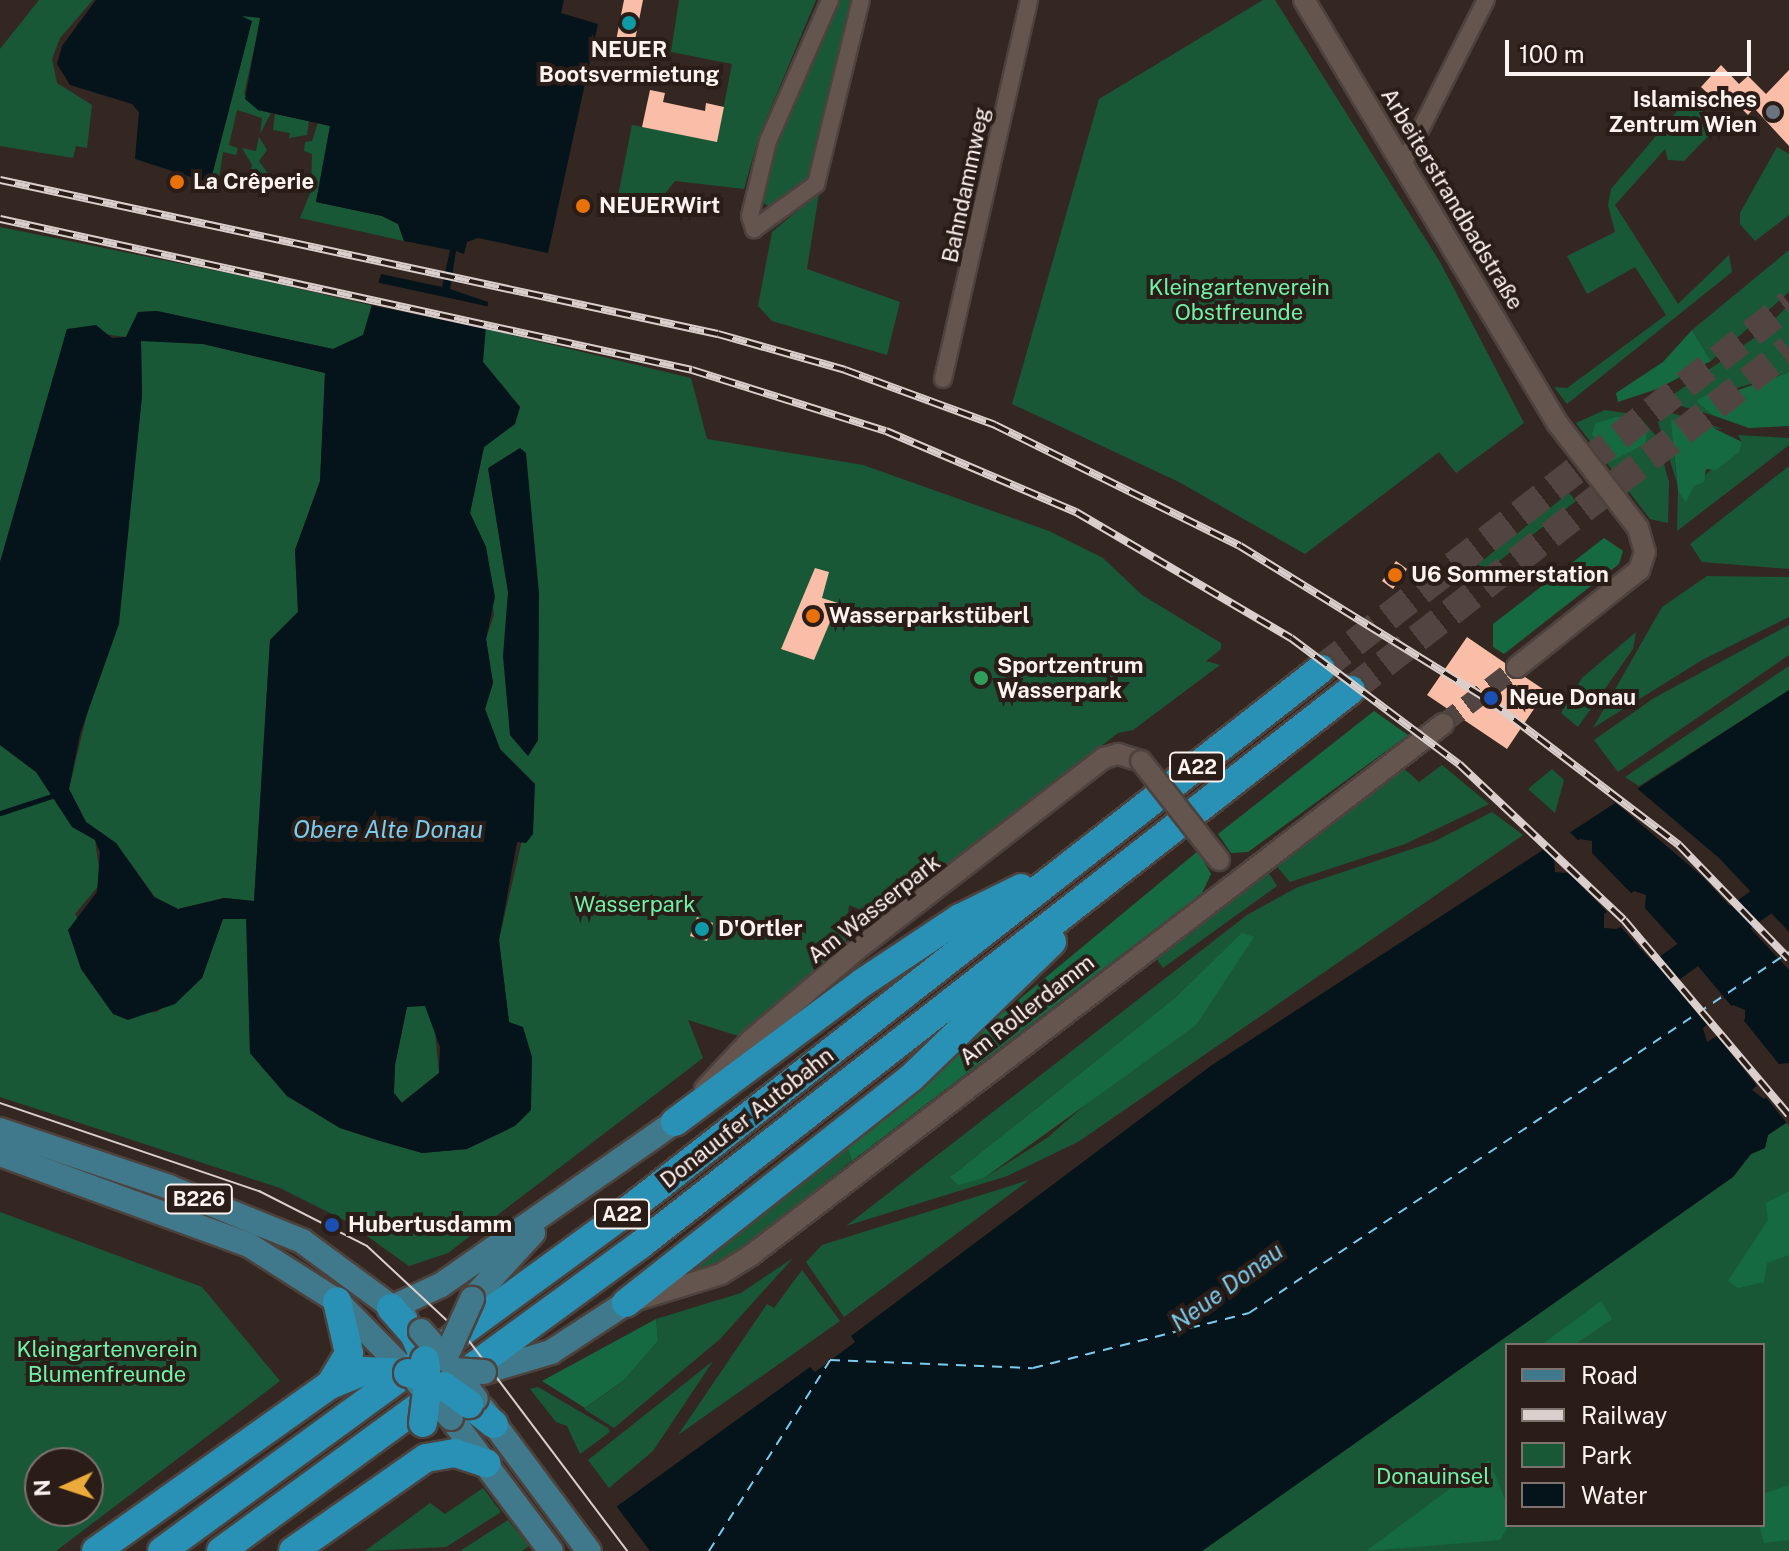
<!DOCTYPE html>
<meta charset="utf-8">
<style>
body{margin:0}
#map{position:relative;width:1789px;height:1551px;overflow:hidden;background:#342722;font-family:"Public Sans",sans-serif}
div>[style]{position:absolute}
.green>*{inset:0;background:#195837}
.forest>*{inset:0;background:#166a41}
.water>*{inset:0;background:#05131a}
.pier>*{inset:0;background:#342722}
.stream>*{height:5px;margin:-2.5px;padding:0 2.5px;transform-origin:2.5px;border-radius:2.5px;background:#05131a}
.river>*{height:30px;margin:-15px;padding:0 15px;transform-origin:15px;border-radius:15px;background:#05131a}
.ferry>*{height:2px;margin-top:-1px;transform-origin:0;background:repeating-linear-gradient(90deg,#79cbef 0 10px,transparent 0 18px)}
.building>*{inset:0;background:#fabda7}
.tertiary-tunnel>*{height:20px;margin-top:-10px;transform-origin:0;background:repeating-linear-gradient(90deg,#524541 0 20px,transparent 0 30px)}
.motorway-tunnel>*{height:28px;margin-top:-14px;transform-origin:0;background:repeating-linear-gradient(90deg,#524541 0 28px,transparent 0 42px)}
.roads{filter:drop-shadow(2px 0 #4d423d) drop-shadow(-2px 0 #4d423d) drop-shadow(0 2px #4d423d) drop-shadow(0 -2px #4d423d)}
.minor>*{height:16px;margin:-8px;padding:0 8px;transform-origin:8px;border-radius:8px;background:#64554f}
.tertiary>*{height:20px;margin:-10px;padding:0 10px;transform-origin:10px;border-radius:10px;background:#64554f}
.primary>*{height:24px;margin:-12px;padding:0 12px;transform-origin:12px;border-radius:12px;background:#40798c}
.motorway>*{height:28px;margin:-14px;padding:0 14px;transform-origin:14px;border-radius:14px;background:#2891b5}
.tram>*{height:2px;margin:-1px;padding:0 1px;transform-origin:1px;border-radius:1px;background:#dacfcc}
.rail>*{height:8px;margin-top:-4px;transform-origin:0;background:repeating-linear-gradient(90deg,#2a1d18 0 15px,#dacfcc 0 30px);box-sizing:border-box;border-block:2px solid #dacfcc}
.bridges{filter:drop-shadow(2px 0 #4d423d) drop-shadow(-2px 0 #4d423d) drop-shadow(0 2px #4d423d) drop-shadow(0 -2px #4d423d)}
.tertiary-bridge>*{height:20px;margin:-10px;padding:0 10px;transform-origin:10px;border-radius:10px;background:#64554f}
.primary-bridge>*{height:24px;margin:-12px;padding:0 12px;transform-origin:12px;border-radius:12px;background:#40798c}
.motorway-bridge>*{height:28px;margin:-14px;padding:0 14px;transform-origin:14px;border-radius:14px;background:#2891b5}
.dots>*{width:22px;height:22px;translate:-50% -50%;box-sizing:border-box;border:4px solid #2a1d18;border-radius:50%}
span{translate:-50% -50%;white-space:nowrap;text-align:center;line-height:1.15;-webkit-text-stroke:8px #2a1d18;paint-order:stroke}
.shield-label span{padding:2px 6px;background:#2a1d18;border:2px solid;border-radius:6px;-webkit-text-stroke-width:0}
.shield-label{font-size:20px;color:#fcf2ef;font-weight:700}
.poi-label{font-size:22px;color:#fcf2ef;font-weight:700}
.right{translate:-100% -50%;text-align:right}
.left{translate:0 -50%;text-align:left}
.street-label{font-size:22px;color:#fcf2ef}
.park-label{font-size:22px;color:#6df3a8}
.water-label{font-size:24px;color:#79cbef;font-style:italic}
.legend{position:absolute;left:1505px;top:1343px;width:260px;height:184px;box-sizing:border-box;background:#2a1d18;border:2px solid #7e726e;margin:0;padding:10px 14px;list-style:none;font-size:24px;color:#fcf2ef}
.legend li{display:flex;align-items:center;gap:16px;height:40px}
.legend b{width:40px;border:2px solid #7e726e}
.north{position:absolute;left:24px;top:1447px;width:80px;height:80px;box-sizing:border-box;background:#2a1d18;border:2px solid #7e726e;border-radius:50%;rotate:267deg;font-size:22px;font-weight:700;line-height:32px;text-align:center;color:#fcf2ef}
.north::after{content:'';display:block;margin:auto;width:28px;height:36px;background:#ebaa39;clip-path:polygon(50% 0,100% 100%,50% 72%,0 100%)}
.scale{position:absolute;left:1505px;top:40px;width:246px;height:36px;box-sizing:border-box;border:4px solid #fcf2ef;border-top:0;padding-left:10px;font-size:24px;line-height:28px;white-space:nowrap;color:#fcf2ef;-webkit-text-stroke:6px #2a1d18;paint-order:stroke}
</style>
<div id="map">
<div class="green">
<div style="clip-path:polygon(39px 0,93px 0,60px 38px,52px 59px,57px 83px,92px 105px,87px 148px,76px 146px,73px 158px,0 146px,0 49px)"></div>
<div style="clip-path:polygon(679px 0,816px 0,759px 136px,744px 189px,675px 181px,658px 202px,632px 200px,614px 216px,632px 125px,717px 141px,732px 64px,671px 52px)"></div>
<div style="clip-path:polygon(837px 0,855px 0,811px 177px,773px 210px,758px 198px,771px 144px)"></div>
<div style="clip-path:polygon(1263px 0,1275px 0,1440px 262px,1524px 423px,1456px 473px,1439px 452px,1305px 554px,1179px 482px,1012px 404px,1099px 99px)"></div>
<div style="clip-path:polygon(247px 14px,261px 18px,244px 94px,258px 110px,271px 113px,260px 134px,262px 118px,237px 110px,229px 145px,238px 148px,236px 155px,223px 152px,218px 185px,210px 183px,251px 22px,241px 18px)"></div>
<div style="clip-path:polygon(1688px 98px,1725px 133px,1712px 132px,1684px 161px,1668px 160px,1665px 149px,1615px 205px,1678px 304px,1729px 255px,1732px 272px,1567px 404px,1554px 387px,1567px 388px,1666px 315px,1635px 267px,1587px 294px,1567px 256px,1615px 232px,1608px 205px,1611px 189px)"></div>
<div style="clip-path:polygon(275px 114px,309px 121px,307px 135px,289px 138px,290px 133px,273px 130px)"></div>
<div style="clip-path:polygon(318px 123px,330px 126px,316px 202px,382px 216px,398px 224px,404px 241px,300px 218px,311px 191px,312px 154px,304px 151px,305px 142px,312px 141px)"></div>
<div style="clip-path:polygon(259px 137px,267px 150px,259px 161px,271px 178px,260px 188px,249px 183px,252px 165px,242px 148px,256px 151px)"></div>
<div style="clip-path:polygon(1777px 147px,1789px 154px,1789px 215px,1755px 241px,1740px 224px,1740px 213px)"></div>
<div style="clip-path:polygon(819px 193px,807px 269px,900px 302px,887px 355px,772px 321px,758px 306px,772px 232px)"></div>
<div style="clip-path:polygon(0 227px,247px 277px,374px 306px,363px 335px,333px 349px,157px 311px,138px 312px,126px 337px,67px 329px,0 562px)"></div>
<div style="clip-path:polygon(1789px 250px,1789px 292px,1711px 361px,1692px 330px)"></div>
<div style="clip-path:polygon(1789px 304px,1789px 372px,1696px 401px,1712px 415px,1664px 401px,1764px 331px)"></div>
<div style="clip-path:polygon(evenodd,482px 328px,691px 378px,707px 439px,863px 465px,1049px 531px,1103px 558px,1142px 595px,1221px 643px,1221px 649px,1206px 661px,1220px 665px,1133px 730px,1118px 733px,879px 917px,849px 905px,844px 962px,751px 1040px,688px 1020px,703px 1058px,448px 1253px,409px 1266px,346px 1221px,280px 1188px,0 1097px,0 745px,36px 772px,95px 840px,101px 883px,75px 914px,133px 1014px,157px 1012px,202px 978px,223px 918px,247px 919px,250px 1053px,287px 1096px,340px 1128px,377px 1140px,422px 1153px,467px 1149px,509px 1022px,499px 940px,535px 784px,500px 749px,485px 709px,493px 683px,486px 639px,494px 615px,486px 547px,470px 513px,484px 447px,515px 423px,520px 407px,483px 362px,482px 328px,488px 468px,535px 628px,538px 740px,528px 756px,510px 735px,508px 592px,488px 468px)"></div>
<div style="clip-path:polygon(141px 340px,203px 344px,325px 373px,320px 481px,295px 550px,298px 612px,270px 640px,254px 901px,224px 898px,178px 909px,155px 897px,116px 843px,86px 822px,69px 789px,125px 555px,142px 396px)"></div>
<div style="clip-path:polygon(1605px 410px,1638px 415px,1656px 436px,1669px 482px,1668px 523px,1650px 519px,1576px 423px)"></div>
<div style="clip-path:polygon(1669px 412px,1723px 429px,1706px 428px,1673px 442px,1677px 483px,1658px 422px)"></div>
<div style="clip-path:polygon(1738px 435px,1789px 438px,1789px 445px,1677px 531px,1678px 491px,1693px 486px,1742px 442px)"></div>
<div style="clip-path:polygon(1789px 466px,1789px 569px,1702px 562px,1690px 544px)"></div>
<div style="clip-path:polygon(1569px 493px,1576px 501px,1485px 572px,1478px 564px)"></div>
<div style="clip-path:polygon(1707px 576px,1789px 577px,1789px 617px,1702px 660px,1593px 728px,1662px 607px)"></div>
<div style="clip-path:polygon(1789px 625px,1789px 655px,1618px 772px,1594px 740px,1654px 698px)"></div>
<div style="clip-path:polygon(1636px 632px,1633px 649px,1578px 727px,1561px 713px,1582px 678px)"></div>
<div style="clip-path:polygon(1789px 666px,1789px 690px,1639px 786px,1625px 777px)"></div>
<div style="clip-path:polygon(1400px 765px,1419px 782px,1442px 765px,1489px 804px,1405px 844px,1290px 882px,1274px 863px)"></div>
<div style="clip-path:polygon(1552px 769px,1564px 780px,1555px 813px,1528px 789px)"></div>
<div style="clip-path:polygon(evenodd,1492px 812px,1523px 835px,1078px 1142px,1007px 1176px,846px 1226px,1247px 915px,1298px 887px,1433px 842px,1492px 812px,1242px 934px,1091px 1100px,1047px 1138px,984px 1178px,958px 1184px,951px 1176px,1176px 997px,1242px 934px)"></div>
<div style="clip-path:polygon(1265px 867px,1277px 886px,1163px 968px,1153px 954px)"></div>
<div style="clip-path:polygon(407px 1006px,425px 1006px,434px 1022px,439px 1073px,401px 1103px,394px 1093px,395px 1065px)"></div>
<div style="clip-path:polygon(evenodd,1789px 1121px,1789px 1551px,1202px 1551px,1733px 1177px,1751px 1154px,1765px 1148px,1768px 1135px,1789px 1121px,1507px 1345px,1763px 1345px,1763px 1525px,1507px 1525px,1507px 1345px)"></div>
<div style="clip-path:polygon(846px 1143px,852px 1161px,726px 1261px,677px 1280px,682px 1270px)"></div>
<div style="clip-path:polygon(1029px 1180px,844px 1317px,806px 1262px,822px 1245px)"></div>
<div style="clip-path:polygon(evenodd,0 1212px,202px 1287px,280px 1381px,56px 1551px,0 1551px,0 1212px,40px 1463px,88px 1463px,88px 1511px,40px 1511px,40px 1463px)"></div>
<div style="clip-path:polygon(793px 1258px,720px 1339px,614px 1428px,584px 1409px,622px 1382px,658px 1341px,656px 1319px,741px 1293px)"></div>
<div style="clip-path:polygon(802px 1270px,840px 1321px,678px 1435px,767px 1304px,774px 1308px)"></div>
<div style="clip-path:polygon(713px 1361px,653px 1451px,609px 1488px,588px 1460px)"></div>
<div style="clip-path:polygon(538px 1387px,608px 1428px,610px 1432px,580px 1454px,567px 1426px,556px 1422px,530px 1389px)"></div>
<div style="clip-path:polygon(483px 1488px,501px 1512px,446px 1547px,365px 1551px,430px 1503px,445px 1514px)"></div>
<div style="clip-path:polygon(508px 1520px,529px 1546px,522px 1551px,460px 1551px)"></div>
</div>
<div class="forest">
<div style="clip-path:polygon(1692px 330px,1711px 361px,1657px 389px,1618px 402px,1616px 393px,1663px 362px)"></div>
<div style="clip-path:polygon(1789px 372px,1789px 426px,1749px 428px,1712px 415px,1696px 401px,1721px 387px,1727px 394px)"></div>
<div style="clip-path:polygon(1616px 417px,1637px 418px,1647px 430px,1645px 444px,1610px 462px,1592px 434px,1596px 423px)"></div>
<div style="clip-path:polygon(1671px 420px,1701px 422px,1742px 442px,1739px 452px,1716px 470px,1706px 469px,1704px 482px,1694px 486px,1686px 502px,1678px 491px)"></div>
<div style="clip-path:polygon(1604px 538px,1623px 551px,1619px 564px,1504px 654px,1493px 647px,1493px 624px)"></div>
<div style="clip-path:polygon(1374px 711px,1408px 735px,1248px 852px,1231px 853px,1218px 834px)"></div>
<div style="clip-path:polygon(1198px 851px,1211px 874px,1202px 893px,852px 1161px,846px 1143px)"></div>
<div style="clip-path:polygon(1242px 933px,1254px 937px,1196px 1025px,984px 1178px,958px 1185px,950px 1177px,1176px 997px)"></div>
<div style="clip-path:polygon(1789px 1191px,1789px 1255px,1767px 1263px,1764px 1282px,1738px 1288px,1728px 1281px,1768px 1220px,1766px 1203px)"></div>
<div style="clip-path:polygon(1601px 1301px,1612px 1319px,1574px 1345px,1541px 1345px)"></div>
<div style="clip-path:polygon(656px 1319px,658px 1341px,623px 1381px,585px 1408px,542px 1381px)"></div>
<div style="clip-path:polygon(1489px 1460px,1507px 1504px,1509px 1525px,1500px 1540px,1366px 1551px)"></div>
<div style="clip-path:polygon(1789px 1485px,1789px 1540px,1764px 1543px,1759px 1525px,1763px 1494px)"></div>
</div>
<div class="water">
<div style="clip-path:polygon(evenodd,96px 0,564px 0,561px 13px,598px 24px,548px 253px,478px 238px,467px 242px,464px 254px,456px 251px,450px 289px,488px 302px,483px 362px,520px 407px,515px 424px,484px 447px,470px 513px,486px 547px,495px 597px,486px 639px,493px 683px,485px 709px,500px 749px,535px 784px,533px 834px,526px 843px,517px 842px,499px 940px,509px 1022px,523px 1027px,532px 1057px,531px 1110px,515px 1126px,467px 1149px,422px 1153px,377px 1140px,340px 1128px,287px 1096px,250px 1053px,246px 919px,223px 919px,202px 978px,175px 1004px,128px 1020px,113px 1014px,81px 969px,68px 930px,97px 892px,100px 852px,95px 840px,72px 827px,36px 772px,0 745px,0 562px,67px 329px,96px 325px,112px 338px,126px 337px,138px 312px,157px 311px,333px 349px,363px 335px,381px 274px,442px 287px,450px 250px,404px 241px,398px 224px,382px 216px,316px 202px,330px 126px,258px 110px,245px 99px,260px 18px,241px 16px,252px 21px,210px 183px,135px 159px,139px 112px,132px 104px,70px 85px,57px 64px,62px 46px,96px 0,141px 341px,203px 344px,325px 373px,320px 481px,295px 550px,298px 612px,270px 640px,254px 901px,224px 898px,178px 909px,154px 897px,116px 843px,86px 822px,69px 789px,80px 734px,119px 624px,142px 396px,141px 341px,96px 0,425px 1006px,440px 1047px,439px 1073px,402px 1103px,394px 1093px,395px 1065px,407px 1007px,425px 1006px)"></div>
<div style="clip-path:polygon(520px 448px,526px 453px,539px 593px,538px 740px,528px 756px,510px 735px,503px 656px,508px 592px,488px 468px)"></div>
<div style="clip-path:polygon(evenodd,1789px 690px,1789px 1063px,1779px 1064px,1752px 1090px,1764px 1099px,1789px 1080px,1789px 1121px,1768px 1135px,1765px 1148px,1751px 1154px,1733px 1177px,1232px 1530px,1202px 1551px,555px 1551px,810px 1367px,815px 1372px,855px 1342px,851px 1336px,1212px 1065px,1789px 690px,1580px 839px,1592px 841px,1592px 853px,1566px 873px,1555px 872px,1554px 859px,1580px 839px,1789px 690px,1634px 891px,1646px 895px,1645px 908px,1617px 929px,1604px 928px,1604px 914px,1634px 891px,1789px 690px,1685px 948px,1696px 950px,1696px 961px,1671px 981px,1659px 981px,1658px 968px,1685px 948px,1789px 690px,1733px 1005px,1745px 1010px,1745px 1019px,1707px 1042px,1703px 1028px,1733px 1005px)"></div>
</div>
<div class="pier">
<div style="clip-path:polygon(375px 282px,491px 307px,486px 329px,370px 305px)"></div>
<div style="clip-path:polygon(1633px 785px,1719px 858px,1789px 932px,1789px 970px,1703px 877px,1610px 798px)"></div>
<div style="clip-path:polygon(1564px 827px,1581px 843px,1557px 862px,1539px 845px)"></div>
<div style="clip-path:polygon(1589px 850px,1634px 896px,1609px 914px,1565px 869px)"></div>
<div style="clip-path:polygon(1642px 905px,1685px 952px,1661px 971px,1618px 924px)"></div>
<div style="clip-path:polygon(1692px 959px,1734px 1009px,1709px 1027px,1668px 978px)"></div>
<div style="clip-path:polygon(1741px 1017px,1782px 1068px,1758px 1087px,1717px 1036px)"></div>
<div style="clip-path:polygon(1788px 1076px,1789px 1077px,1789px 1126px,1764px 1095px)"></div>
<div style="clip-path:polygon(614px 1503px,650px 1551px,551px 1551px,553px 1548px)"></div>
</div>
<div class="stream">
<div style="left:0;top:813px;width:55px;rotate:-18.1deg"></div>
</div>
<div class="river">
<div style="left:1624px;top:1001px;width:203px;rotate:-35.8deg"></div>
</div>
<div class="ferry">
<div style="left:709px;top:1551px;width:226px;rotate:-57.6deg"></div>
<div style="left:830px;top:1360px;width:203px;rotate:2.3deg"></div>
<div style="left:1033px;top:1368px;width:223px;rotate:-14.3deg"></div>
<div style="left:1249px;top:1313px;width:650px;rotate:-33.76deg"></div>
</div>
<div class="building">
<div style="clip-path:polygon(624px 0,643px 0,633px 50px,615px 46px)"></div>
<div style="clip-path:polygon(1721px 65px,1739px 84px,1748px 76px,1766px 94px,1789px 70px,1789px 146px,1754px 108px,1748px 115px,1730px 97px,1721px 106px,1701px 87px)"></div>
<div style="clip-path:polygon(650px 90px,665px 93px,663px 102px,705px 111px,706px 103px,724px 107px,717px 142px,642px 127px)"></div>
<div style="clip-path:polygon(1396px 561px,1407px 569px,1393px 589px,1382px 581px)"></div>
<div style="clip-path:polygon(815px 568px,829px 572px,822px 598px,838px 603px,814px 660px,781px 649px)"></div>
<div style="clip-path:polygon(1467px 637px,1505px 663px,1512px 679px,1525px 677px,1546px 691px,1507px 749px,1427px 695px)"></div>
<div style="clip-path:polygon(697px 917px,713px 923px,707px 941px,690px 936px)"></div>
</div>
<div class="tertiary-tunnel">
<div style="left:1443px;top:724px;width:93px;rotate:-37.6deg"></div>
</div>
<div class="motorway-tunnel">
<div style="left:1321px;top:669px;width:594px;rotate:-37.95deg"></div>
<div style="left:1351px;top:690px;width:555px;rotate:-37.9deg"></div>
</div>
<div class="roads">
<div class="minor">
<div style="left:830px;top:0;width:154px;rotate:113.7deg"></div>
<div style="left:768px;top:141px;width:77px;rotate:103.5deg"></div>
<div style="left:750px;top:216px;width:14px;rotate:73deg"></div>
<div style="left:754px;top:229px;width:77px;rotate:-36deg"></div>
<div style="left:816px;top:184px;width:189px;rotate:-76.3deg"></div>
<div style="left:1403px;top:164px;width:184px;rotate:-63.2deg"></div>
<div style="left:943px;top:379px;width:389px;rotate:-77.2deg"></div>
</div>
<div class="tertiary">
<div style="left:1304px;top:0;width:494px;rotate:59.1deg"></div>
<div style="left:1558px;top:424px;width:131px;rotate:52.4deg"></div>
<div style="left:1638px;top:528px;width:25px;rotate:74deg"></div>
<div style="left:1645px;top:552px;width:19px;rotate:108deg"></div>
<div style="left:1639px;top:570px;width:156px;rotate:141.5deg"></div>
<div style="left:705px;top:1089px;width:67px;rotate:-46.8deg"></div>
<div style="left:751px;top:1040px;width:143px;rotate:-40.5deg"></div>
<div style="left:860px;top:947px;width:309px;rotate:-37.8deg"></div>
<div style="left:1104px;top:758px;width:15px;rotate:-16deg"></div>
<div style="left:1118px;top:754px;width:24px;rotate:17deg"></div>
<div style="left:634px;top:1301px;width:91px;rotate:-17.2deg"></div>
<div style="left:721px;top:1274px;width:34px;rotate:-32deg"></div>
<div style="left:750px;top:1256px;width:874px;rotate:-37.51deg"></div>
</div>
<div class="primary">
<div style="left:0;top:1130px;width:178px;rotate:18.6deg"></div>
<div style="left:169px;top:1187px;width:144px;rotate:22.1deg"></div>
<div style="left:302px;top:1241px;width:128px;rotate:36.4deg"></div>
<div style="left:0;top:1154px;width:265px;rotate:20.1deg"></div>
<div style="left:249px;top:1245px;width:104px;rotate:32.5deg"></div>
<div style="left:337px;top:1301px;width:101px;rotate:45.4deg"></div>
<div style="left:472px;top:1299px;width:90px;rotate:-47.3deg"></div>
<div style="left:391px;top:1308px;width:55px;rotate:-24.7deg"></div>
<div style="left:441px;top:1285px;width:285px;rotate:-34.9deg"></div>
<div style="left:484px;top:1372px;width:70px;rotate:-16.6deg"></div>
<div style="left:551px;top:1352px;width:90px;rotate:-33.2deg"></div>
<div style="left:483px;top:1409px;width:177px;rotate:53.3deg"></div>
<div style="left:451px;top:1418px;width:166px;rotate:53.1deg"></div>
</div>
<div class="motorway">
<div style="left:675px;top:1122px;width:233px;rotate:-36.6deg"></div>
<div style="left:862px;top:983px;width:118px;rotate:-33.6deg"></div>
<div style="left:960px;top:918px;width:68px;rotate:-26.2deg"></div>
<div style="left:626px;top:1303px;width:363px;rotate:-38.3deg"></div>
<div style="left:911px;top:1078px;width:196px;rotate:-44deg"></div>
<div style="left:391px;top:1308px;width:37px;rotate:49deg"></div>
<div style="left:415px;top:1336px;width:26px;rotate:67deg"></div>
<div style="left:330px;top:1385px;width:37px;rotate:-59deg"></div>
<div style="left:349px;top:1353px;width:53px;rotate:-103deg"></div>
<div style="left:469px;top:1404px;width:32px;rotate:39deg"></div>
<div style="left:96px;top:1551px;width:287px;rotate:-35.4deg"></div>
<div style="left:330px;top:1385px;width:37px;rotate:-22deg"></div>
<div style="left:364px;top:1371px;width:44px;rotate:2.6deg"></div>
<div style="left:162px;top:1551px;width:565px;rotate:-36.14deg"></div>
<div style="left:618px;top:1218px;width:892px;rotate:-37.99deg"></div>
<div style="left:221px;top:1551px;width:519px;rotate:-36.14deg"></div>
<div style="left:640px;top:1245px;width:902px;rotate:-37.98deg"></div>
<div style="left:293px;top:1551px;width:162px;rotate:-35deg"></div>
<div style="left:426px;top:1458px;width:29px;rotate:-10deg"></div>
<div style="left:455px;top:1453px;width:33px;rotate:18deg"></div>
</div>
</div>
<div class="tram">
<div style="left:0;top:1103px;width:274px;rotate:18.8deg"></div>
<div style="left:259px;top:1191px;width:121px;rotate:27deg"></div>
<div style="left:367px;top:1246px;width:139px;rotate:43deg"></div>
<div style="left:469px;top:1341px;width:263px;rotate:53deg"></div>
</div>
<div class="rail">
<div style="left:0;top:180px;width:734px;rotate:12.11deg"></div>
<div style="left:718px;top:334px;width:132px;rotate:15.8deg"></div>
<div style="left:845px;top:370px;width:160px;rotate:20.1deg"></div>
<div style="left:995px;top:425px;width:273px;rotate:26.3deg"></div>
<div style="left:1240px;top:546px;width:294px;rotate:31.8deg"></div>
<div style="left:1490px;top:701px;width:238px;rotate:37.3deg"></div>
<div style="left:1679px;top:845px;width:158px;rotate:46deg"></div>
<div style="left:0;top:219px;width:708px;rotate:12.31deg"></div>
<div style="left:692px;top:370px;width:203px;rotate:17.5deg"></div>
<div style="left:886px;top:431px;width:207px;rotate:23.1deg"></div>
<div style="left:1076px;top:512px;width:249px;rotate:30.4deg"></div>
<div style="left:1291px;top:638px;width:210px;rotate:36.9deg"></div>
<div style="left:1459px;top:764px;width:227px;rotate:43.4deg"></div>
<div style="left:1624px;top:920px;width:255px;rotate:49.8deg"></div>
</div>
<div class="bridges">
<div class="tertiary-bridge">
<div style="left:1141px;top:761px;width:126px;rotate:51.8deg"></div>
</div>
<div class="primary-bridge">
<div style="left:421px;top:1331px;width:37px;rotate:49deg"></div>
<div style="left:445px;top:1359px;width:66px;rotate:-65.8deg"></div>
<div style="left:454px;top:1370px;width:36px;rotate:53deg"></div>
<div style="left:454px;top:1370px;width:30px;rotate:4deg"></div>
<div style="left:418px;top:1383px;width:48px;rotate:46.7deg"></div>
</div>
<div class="motorway-bridge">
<div style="left:408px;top:1373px;width:20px;rotate:15deg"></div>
<div style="left:427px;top:1378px;width:18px;rotate:-96deg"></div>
<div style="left:444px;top:1386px;width:31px;rotate:36deg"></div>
<div style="left:423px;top:1423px;width:32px;rotate:-83deg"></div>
</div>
</div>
<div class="dots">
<div style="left:629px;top:23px;background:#0f9aa8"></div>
<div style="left:1773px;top:112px;background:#6b7280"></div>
<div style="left:177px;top:182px;background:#e8710a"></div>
<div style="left:583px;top:206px;background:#e8710a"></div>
<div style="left:1395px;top:575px;background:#e8710a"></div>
<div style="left:813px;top:616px;background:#e8710a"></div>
<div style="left:981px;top:678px;background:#2e9e5b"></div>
<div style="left:1491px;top:698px;background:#1a4fb4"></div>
<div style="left:702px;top:929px;background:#0f9aa8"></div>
<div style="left:332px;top:1225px;background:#1a4fb4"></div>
</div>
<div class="shield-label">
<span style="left:1197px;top:767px">A22</span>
<span style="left:199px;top:1199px">B226</span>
<span style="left:622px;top:1214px">A22</span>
</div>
<div class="poi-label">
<span style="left:629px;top:62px">NEUER<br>Bootsvermietung</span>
<span class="right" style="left:1757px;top:112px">Islamisches<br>Zentrum Wien</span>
<span class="left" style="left:193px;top:182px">La Crêperie</span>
<span class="left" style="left:599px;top:206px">NEUERWirt</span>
<span class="left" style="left:1411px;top:575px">U6 Sommerstation</span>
<span class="left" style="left:829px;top:616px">Wasserparkstüberl</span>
<span class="left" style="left:997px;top:678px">Sportzentrum<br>Wasserpark</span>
<span class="left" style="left:1509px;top:698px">Neue Donau</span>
<span class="left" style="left:718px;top:929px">D'Ortler</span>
<span class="left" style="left:348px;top:1225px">Hubertusdamm</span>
</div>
<div class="street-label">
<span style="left:966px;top:185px;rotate:-78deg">Bahndammweg</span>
<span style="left:1452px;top:199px;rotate:59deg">Arbeiterstrandbadstraße</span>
<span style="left:874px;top:909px;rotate:-38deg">Am Wasserpark</span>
<span style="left:1027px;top:1010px;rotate:-38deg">Am Rollerdamm</span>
<span style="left:747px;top:1118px;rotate:-38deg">Donauufer Autobahn</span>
</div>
<div class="park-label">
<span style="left:1239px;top:300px">Kleingartenverein<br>Obstfreunde</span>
<span style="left:635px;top:905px">Wasserpark</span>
<span style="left:107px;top:1362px">Kleingartenverein<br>Blumenfreunde</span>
<span style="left:1433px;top:1477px">Donauinsel</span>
</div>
<div class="water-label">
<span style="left:388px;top:830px">Obere Alte Donau</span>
<span style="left:1227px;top:1287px;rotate:-36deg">Neue Donau</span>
</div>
<ul class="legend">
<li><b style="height:10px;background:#40798c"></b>Road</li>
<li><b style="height:10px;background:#dacfcc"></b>Railway</li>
<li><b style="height:22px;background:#195837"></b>Park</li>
<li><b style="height:22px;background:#05131a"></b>Water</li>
</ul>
<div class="north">N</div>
<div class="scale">100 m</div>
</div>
